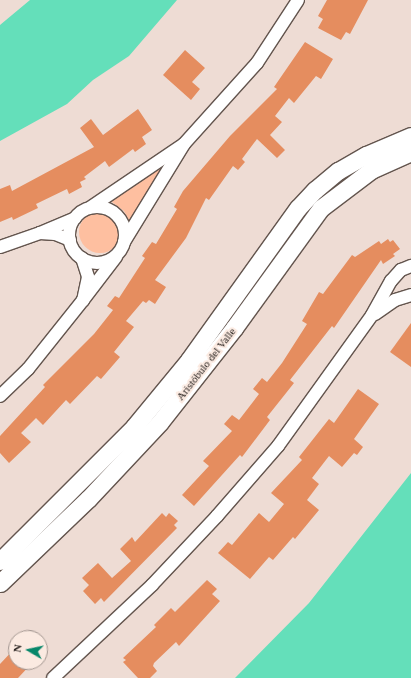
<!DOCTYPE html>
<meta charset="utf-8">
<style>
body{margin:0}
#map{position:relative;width:411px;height:678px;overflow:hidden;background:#eedcd4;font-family:"Times New Roman",serif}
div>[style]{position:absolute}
.green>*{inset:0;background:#febfa0}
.round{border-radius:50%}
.water>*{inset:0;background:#64dfba}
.building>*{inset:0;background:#e58d5f}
.roads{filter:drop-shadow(1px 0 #63554e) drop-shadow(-1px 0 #63554e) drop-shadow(0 1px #63554e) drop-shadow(0 -1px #63554e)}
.street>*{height:12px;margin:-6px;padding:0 6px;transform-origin:6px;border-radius:6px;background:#fff}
.street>.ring{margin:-6px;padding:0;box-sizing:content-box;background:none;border:12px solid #fff;border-radius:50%}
.secondary>*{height:17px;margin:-8.5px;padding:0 8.5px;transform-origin:8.5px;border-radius:8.5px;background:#fff}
span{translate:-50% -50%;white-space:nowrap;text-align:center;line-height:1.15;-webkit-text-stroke:4px #fbeae1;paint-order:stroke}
.street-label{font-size:11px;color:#211b18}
.north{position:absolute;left:8px;top:630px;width:40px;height:40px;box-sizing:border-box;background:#fbeae1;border:1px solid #a49791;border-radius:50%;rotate:279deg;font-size:11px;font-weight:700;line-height:16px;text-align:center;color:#211b18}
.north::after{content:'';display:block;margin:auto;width:14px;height:18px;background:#07876a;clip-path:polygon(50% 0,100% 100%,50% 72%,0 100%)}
</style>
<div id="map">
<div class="green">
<div style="clip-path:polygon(167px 163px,130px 222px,124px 211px,112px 202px,112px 199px)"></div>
<div class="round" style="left:79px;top:211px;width:42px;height:42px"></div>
</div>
<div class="water">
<div style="clip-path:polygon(30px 0,177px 0,129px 56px,93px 80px,67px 104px,0 141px,0 25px)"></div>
<div style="clip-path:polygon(411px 473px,411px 678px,235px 678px,309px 603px)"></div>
</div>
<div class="building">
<div style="clip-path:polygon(327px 0,368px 0,350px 34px,346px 32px,341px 40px,318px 28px,323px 19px,318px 16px)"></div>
<div style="clip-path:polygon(305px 42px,333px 59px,321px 79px,316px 76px,294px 103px,289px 98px,275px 116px,282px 122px,270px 135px,285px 150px,277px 158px,257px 139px,242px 159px,245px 162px,238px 170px,233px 166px,209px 200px,206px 198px,186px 238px,155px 280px,166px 287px,155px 304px,149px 300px,146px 303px,143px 301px,126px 321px,134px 327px,114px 352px,120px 357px,101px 379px,97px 376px,70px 404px,66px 400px,43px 425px,36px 418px,21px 433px,31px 442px,9px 463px,0 453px,0 436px,45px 387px,43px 385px,94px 334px,113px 310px,107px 306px,115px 296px,119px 298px,145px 258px,142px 256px,152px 242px,156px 244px,177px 209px,174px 207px,183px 191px,230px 136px,277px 89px,274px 87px)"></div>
<div style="clip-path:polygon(185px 50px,205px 68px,192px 82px,200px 89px,191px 100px,163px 75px)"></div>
<div style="clip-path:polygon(138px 109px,152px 130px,142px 137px,146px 144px,135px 152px,133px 149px,109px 167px,105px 161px,84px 177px,86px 179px,80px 182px,82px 187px,69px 194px,67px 189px,36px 204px,38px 208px,13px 220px,12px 217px,0 222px,0 189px,10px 185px,12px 191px,94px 147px,80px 128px,91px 119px,103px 135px)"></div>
<div style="clip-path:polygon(388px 239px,390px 242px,393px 240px,400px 249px,393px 254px,395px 256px,383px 264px,381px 260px,334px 328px,332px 326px,290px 380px,294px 383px,267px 417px,270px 420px,242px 457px,240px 455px,194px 506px,182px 495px,209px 466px,203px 461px,232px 431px,224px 424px,232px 415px,239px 420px,259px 394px,253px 389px,262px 378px,267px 382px,282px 363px,307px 324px,302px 321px,319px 292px,323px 294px,352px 255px,355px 257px,379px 241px,381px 244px)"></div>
<div style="clip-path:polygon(411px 323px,411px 367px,390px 352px)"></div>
<div style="clip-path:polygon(358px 389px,379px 404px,354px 439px,363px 447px,357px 455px,354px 453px,342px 467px,329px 456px,312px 478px,319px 484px,307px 500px,319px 510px,295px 539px,293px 537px,273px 560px,269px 557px,250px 579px,218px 553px,228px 542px,232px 545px,259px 513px,269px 522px,284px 504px,271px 493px,302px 460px,299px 457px,329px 419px,334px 423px)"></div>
<div style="clip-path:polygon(162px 513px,166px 517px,169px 513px,178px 521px,174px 525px,177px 528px,104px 602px,101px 598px,95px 604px,83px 591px,89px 585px,82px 578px,98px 563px,112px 578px,131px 561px,120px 549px,132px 537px,135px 542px)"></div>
<div style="clip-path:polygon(207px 580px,217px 589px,212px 594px,220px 601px,179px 646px,176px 642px,154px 663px,153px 666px,157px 671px,150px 678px,138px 678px,123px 662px,126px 660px,123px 658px,156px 627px,154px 625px,171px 608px,175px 612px)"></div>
<div style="clip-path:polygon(16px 647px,16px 662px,33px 662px,18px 678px,0 678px,0 664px)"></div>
</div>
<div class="roads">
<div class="street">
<div style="left:184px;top:144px;width:109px;rotate:-48deg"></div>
<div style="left:257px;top:63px;width:75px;rotate:-56.9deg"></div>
<div style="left:91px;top:207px;width:112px;rotate:-34.1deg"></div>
<div style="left:184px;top:144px;width:115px;rotate:121.5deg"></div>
<div class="ring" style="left:69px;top:207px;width:44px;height:44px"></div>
<div style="left:70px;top:240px;width:16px;rotate:-158deg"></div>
<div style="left:55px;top:234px;width:15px;rotate:-176deg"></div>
<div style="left:40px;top:233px;width:38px;rotate:-23deg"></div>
<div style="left:0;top:247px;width:42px;rotate:-19.3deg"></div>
<div style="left:82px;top:258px;width:20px;rotate:72deg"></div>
<div style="left:88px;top:277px;width:24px;rotate:102deg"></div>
<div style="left:83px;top:300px;width:54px;rotate:-52.5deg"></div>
<div style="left:375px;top:314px;width:24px;rotate:-35deg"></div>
<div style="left:395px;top:300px;width:17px;rotate:-17deg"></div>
<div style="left:0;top:396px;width:39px;rotate:-44deg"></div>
<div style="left:28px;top:369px;width:88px;rotate:-51.4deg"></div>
<div style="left:53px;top:678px;width:136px;rotate:-43.2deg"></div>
<div style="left:152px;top:585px;width:95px;rotate:-46.7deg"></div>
<div style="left:217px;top:516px;width:93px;rotate:-48.9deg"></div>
<div style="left:278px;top:446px;width:161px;rotate:-54.3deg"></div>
<div style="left:372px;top:315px;width:39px;rotate:-61deg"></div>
<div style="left:391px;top:281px;width:15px;rotate:-48deg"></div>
<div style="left:401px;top:270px;width:11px;rotate:-22deg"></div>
</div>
<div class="secondary">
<div style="left:0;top:561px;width:190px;rotate:-45deg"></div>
<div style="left:134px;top:427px;width:87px;rotate:-50.6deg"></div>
<div style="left:189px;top:360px;width:187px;rotate:-54.4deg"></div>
<div style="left:298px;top:208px;width:25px;rotate:-47deg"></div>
<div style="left:315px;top:190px;width:30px;rotate:-40deg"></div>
<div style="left:338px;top:171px;width:32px;rotate:-30deg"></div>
<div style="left:366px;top:155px;width:49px;rotate:-22.9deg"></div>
<div style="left:0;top:583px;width:122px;rotate:-43.7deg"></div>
<div style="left:88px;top:499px;width:105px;rotate:-46.9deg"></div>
<div style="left:160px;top:422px;width:120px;rotate:-51.8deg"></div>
<div style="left:234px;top:328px;width:148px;rotate:-54.1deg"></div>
<div style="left:321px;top:208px;width:63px;rotate:-37.2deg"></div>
<div style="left:371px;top:170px;width:44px;rotate:-24.2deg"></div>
</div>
</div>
<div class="street-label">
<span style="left:206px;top:364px;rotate:-52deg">Aristóbulo del Valle</span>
</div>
<div class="north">N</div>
</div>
